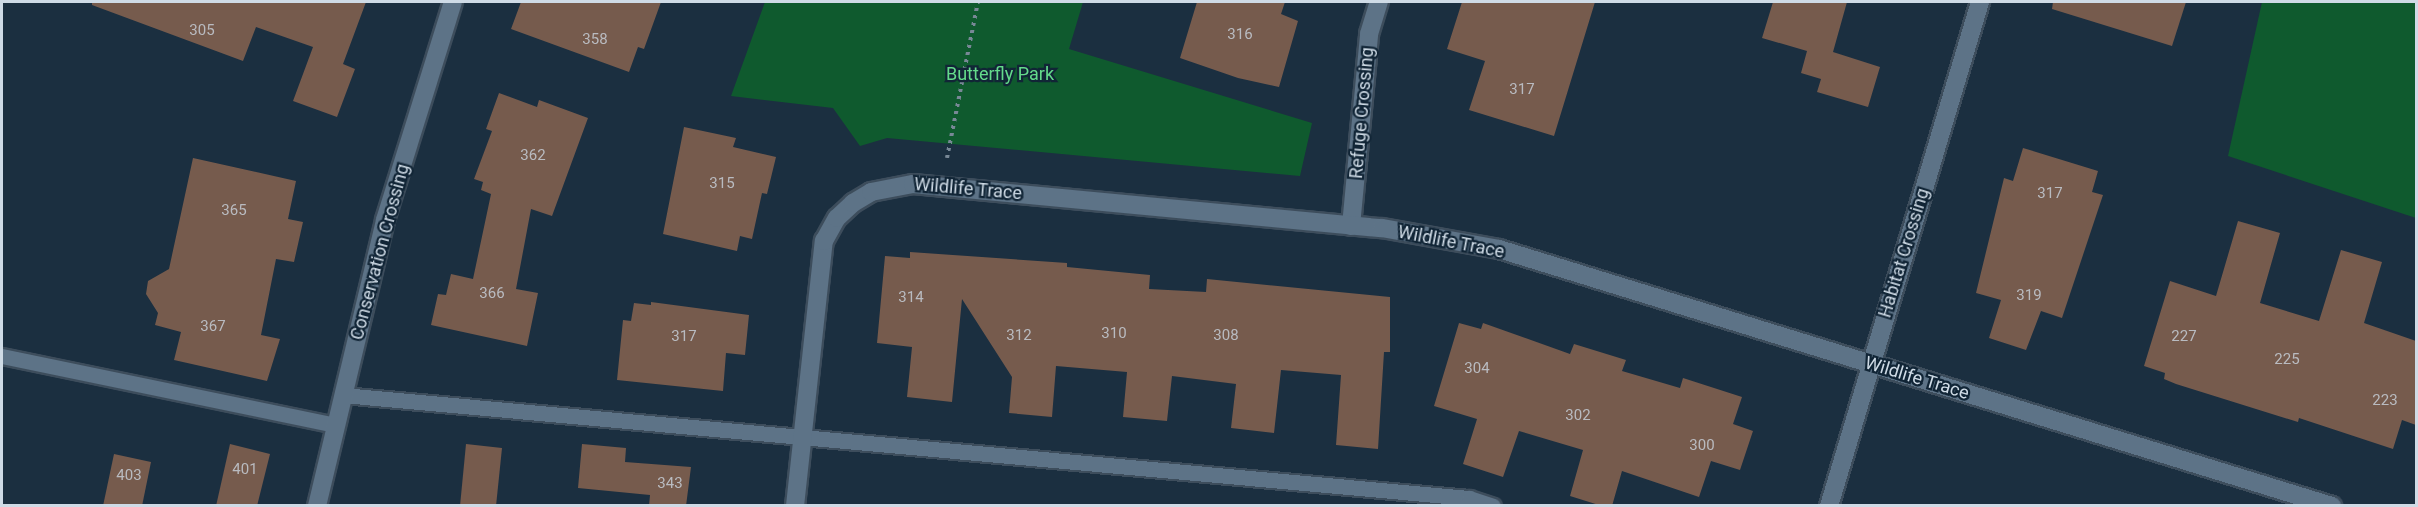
<!DOCTYPE html>
<style>
body{margin:0}
#map{position:relative;width:2418px;height:507px;overflow:hidden;background:#1b2f40;font-family:Roboto,sans-serif}
div>[style]{position:absolute}
.green>*{inset:0;background:#0f5a2e}
.building>*{inset:0;background:#765b4d}
.path>*{height:4px;margin-top:-2px;transform-origin:0;background:repeating-linear-gradient(90deg,#788896 0 3px,transparent 0 7.5px)}
.roads{filter:drop-shadow(2px 0 #3d4d5c) drop-shadow(-2px 0 #3d4d5c) drop-shadow(0 2px #3d4d5c) drop-shadow(0 -2px #3d4d5c)}
.lane>*{height:15px;margin:-7.5px;padding:0 7.5px;transform-origin:7.5px;border-radius:7.5px;background:#5d7387}
.street>*{height:18px;margin:-9px;padding:0 9px;transform-origin:9px;border-radius:9px;background:#5d7387}
span{translate:-50% -50%;white-space:nowrap;text-align:center;line-height:1.15;-webkit-text-stroke:4.5px #112536;paint-order:stroke}
.number-label{font-size:15px;color:#b9bbc0}
.number-label span{-webkit-text-stroke-width:0}
.park-label{font-size:18px;color:#64db8b}
.street-label{font-size:18px;color:#cfdbe6}
.frame{position:absolute;inset:0;border:3px solid #cfdbe6;pointer-events:none}
</style>
<div id="map">
<div class="green">
<div style="clip-path:polygon(765px 2px,1083px 2px,1069px 49px,1312px 123px,1300px 176px,887px 138px,860px 146px,833px 108px,731px 96px)"></div>
<div style="clip-path:polygon(2262px 2px,2416px 2px,2416px 218px,2228px 156px)"></div>
</div>
<div class="building">
<div style="clip-path:polygon(92px 2px,366px 2px,343px 64px,355px 69px,337px 117px,293px 101px,313px 47px,256px 27px,243px 61px,92px 5px)"></div>
<div style="clip-path:polygon(521px 2px,661px 2px,644px 49px,638px 47px,629px 72px,511px 29px)"></div>
<div style="clip-path:polygon(1197px 2px,1285px 2px,1281px 14px,1298px 21px,1279px 87px,1238px 78px,1180px 58px)"></div>
<div style="clip-path:polygon(1462px 2px,1595px 2px,1554px 136px,1469px 110px,1485px 61px,1447px 49px)"></div>
<div style="clip-path:polygon(1773px 2px,1847px 2px,1833px 52px,1880px 67px,1868px 107px,1817px 92px,1821px 79px,1801px 73px,1807px 51px,1762px 38px)"></div>
<div style="clip-path:polygon(2053px 2px,2186px 2px,2172px 46px,2052px 9px)"></div>
<div style="clip-path:polygon(499px 93px,537px 107px,539px 100px,588px 118px,552px 216px,531px 209px,516px 289px,538px 293px,527px 346px,431px 325px,438px 294px,446px 295px,451px 274px,473px 279px,491px 194px,481px 190px,483px 182px,474px 179px,492px 131px,486px 129px)"></div>
<div style="clip-path:polygon(684px 127px,736px 138px,733px 147px,776px 157px,767px 194px,762px 193px,752px 239px,740px 236px,737px 251px,663px 234px)"></div>
<div style="clip-path:polygon(2023px 148px,2098px 171px,2092px 192px,2103px 195px,2062px 318px,2041px 311px,2026px 350px,1989px 338px,2001px 300px,1976px 293px,2004px 178px,2013px 181px)"></div>
<div style="clip-path:polygon(193px 158px,296px 181px,288px 219px,303px 222px,294px 262px,276px 259px,261px 335px,280px 339px,267px 381px,174px 360px,181px 332px,155px 325px,158px 313px,146px 294px,148px 281px,169px 269px)"></div>
<div style="clip-path:polygon(2238px 221px,2280px 233px,2260px 303px,2319px 321px,2341px 250px,2382px 262px,2364px 323px,2416px 341px,2416px 425px,2402px 420px,2393px 449px,2299px 418px,2298px 422px,2176px 384px,2164px 379px,2165px 373px,2144px 366px,2170px 281px,2216px 296px)"></div>
<div style="clip-path:polygon(910px 252px,1067px 263px,1067px 267px,1150px 275px,1149px 289px,1206px 292px,1207px 279px,1390px 297px,1390px 352px,1384px 352px,1378px 449px,1336px 445px,1341px 375px,1281px 370px,1274px 433px,1231px 428px,1236px 384px,1172px 376px,1167px 421px,1123px 417px,1127px 372px,1056px 366px,1052px 417px,1009px 413px,1012px 377px,962px 299px,952px 402px,907px 397px,912px 347px,877px 343px,885px 256px,910px 258px)"></div>
<div style="clip-path:polygon(651px 302px,749px 315px,745px 355px,726px 353px,723px 391px,617px 380px,623px 320px,631px 321px,634px 303px,651px 305px)"></div>
<div style="clip-path:polygon(1459px 323px,1481px 329px,1483px 323px,1570px 354px,1574px 344px,1626px 360px,1622px 371px,1680px 388px,1683px 378px,1742px 397px,1733px 424px,1753px 431px,1740px 470px,1711px 461px,1699px 497px,1622px 471px,1612px 506px,1602px 506px,1570px 496px,1583px 450px,1519px 431px,1503px 477px,1463px 464px,1477px 419px,1434px 406px)"></div>
<div style="clip-path:polygon(230px 444px,270px 454px,257px 506px,216px 506px)"></div>
<div style="clip-path:polygon(466px 444px,502px 448px,496px 506px,460px 506px)"></div>
<div style="clip-path:polygon(582px 444px,626px 448px,625px 462px,691px 467px,686px 506px,649px 506px,650px 495px,578px 488px)"></div>
<div style="clip-path:polygon(114px 454px,151px 462px,142px 506px,103px 506px)"></div>
</div>
<div class="path">
<div style="left:947px;top:158px;width:159px;rotate:-78.8deg"></div>
</div>
<div class="roads">
<div class="lane">
<div style="left:2px;top:356px;width:341px;rotate:11.7deg"></div>
<div style="left:343px;top:395px;width:1131px;rotate:5.23deg"></div>
<div style="left:1469px;top:498px;width:25px;rotate:18deg"></div>
</div>
<div class="street">
<div style="left:1351px;top:226px;width:193px;rotate:-84.6deg"></div>
<div style="left:1369px;top:34px;width:34px;rotate:-73deg"></div>
<div style="left:317px;top:506px;width:294px;rotate:-76.6deg"></div>
<div style="left:385px;top:220px;width:228px;rotate:-72.7deg"></div>
<div style="left:795px;top:506px;width:267px;rotate:-83.8deg"></div>
<div style="left:824px;top:241px;width:26px;rotate:-61deg"></div>
<div style="left:837px;top:218px;width:22px;rotate:-43deg"></div>
<div style="left:853px;top:203px;width:21px;rotate:-31deg"></div>
<div style="left:871px;top:192px;width:43px;rotate:-10.8deg"></div>
<div style="left:913px;top:184px;width:471px;rotate:5.4deg"></div>
<div style="left:1382px;top:228px;width:119px;rotate:10.2deg"></div>
<div style="left:1499px;top:249px;width:872px;rotate:17.15deg"></div>
<div style="left:1829px;top:506px;width:526px;rotate:-73.32deg"></div>
</div>
</div>
<div class="number-label">
<span style="left:202px;top:31px">305</span>
<span style="left:1240px;top:35px">316</span>
<span style="left:595px;top:40px">358</span>
<span style="left:1522px;top:90px">317</span>
<span style="left:533px;top:156px">362</span>
<span style="left:722px;top:184px">315</span>
<span style="left:2050px;top:194px">317</span>
<span style="left:234px;top:211px">365</span>
<span style="left:492px;top:294px">366</span>
<span style="left:2029px;top:296px">319</span>
<span style="left:911px;top:298px">314</span>
<span style="left:213px;top:327px">367</span>
<span style="left:1114px;top:334px">310</span>
<span style="left:1019px;top:336px">312</span>
<span style="left:1226px;top:336px">308</span>
<span style="left:684px;top:337px">317</span>
<span style="left:2184px;top:337px">227</span>
<span style="left:2287px;top:360px">225</span>
<span style="left:1477px;top:369px">304</span>
<span style="left:2385px;top:401px">223</span>
<span style="left:1578px;top:416px">302</span>
<span style="left:1702px;top:446px">300</span>
<span style="left:245px;top:470px">401</span>
<span style="left:129px;top:476px">403</span>
<span style="left:670px;top:484px">343</span>
</div>
<div class="park-label">
<span style="left:1000px;top:74px">Butterfly Park</span>
</div>
<div class="street-label">
<span style="left:1362px;top:113px;rotate:-85deg">Refuge Crossing</span>
<span style="left:968px;top:189px;rotate:5deg">Wildlife Trace</span>
<span style="left:1451px;top:242px;rotate:11deg">Wildlife Trace</span>
<span style="left:380px;top:252px;rotate:-75deg">Conservation Crossing</span>
<span style="left:1904px;top:253px;rotate:-73deg">Habitat Crossing</span>
<span style="left:1917px;top:378px;rotate:17deg">Wildlife Trace</span>
</div>
<div class="frame"></div>
</div>
